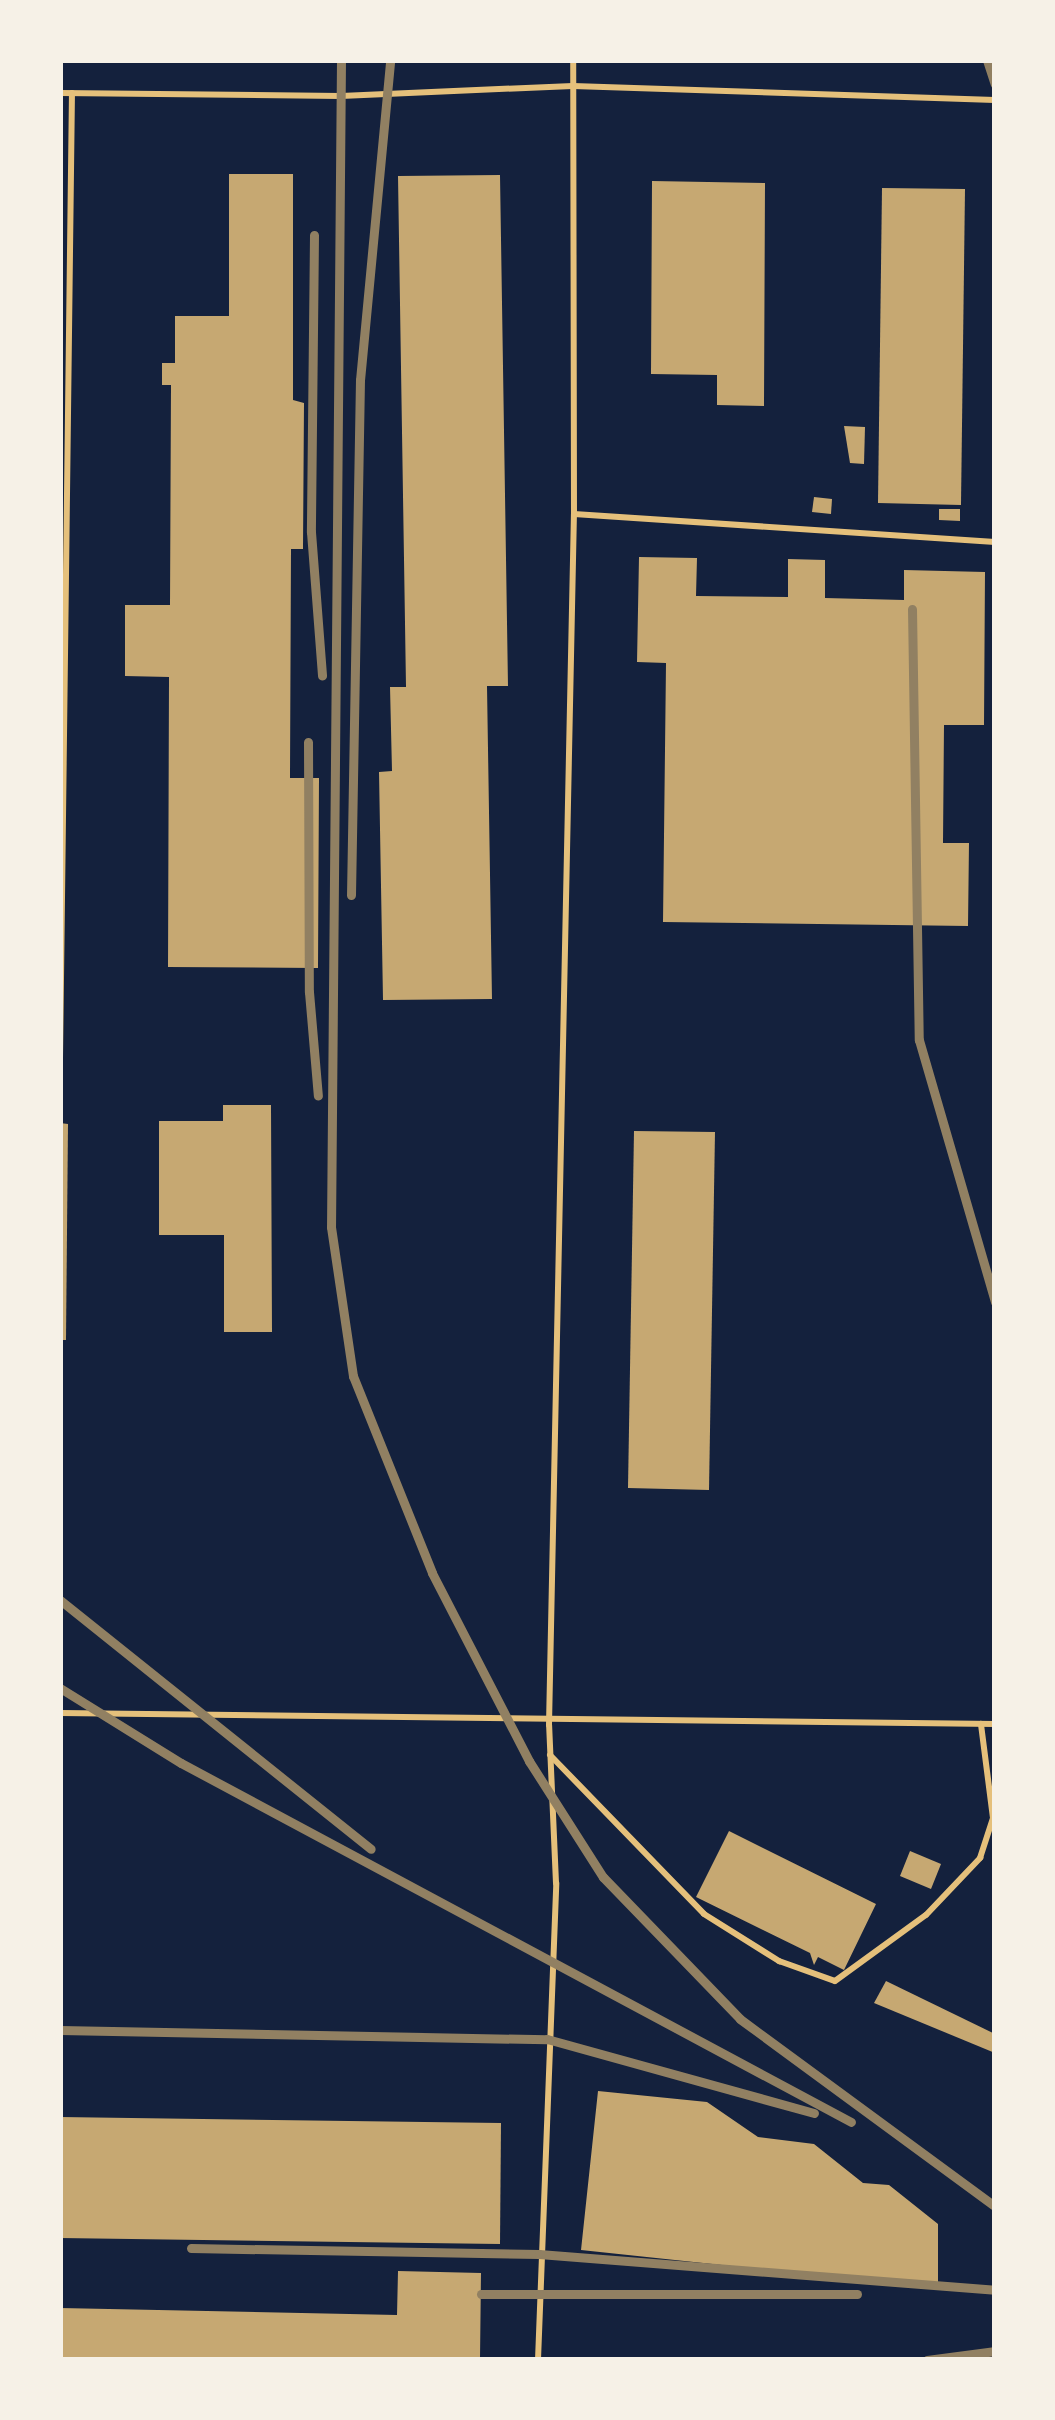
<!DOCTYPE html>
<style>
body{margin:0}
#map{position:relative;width:1055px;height:2420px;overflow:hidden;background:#14213d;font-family:"IBM Plex Serif",serif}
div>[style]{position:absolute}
.building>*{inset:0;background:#c6a872}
.service>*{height:6px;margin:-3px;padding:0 3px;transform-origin:3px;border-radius:3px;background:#e5c07b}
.rail>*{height:9px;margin:-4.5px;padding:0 4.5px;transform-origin:4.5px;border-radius:4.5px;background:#918062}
span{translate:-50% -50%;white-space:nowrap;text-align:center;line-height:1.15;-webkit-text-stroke:9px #f6f1e7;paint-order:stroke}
.frame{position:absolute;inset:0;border:63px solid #f6f1e7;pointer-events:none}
</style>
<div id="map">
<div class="building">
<div style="clip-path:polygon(229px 174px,293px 174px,293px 400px,304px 403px,303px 549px,291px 549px,290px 778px,319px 778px,318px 968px,168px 967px,169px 677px,125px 676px,125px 605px,170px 605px,171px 385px,162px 385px,162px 363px,175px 363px,175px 316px,229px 316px)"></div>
<div style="clip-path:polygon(500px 175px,508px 686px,487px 686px,492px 999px,383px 1000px,379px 772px,392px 771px,390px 687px,406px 687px,398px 176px)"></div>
<div style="clip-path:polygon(652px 181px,765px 183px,764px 406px,717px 405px,717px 375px,651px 374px)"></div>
<div style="clip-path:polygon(882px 188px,965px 189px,961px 505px,878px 503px)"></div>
<div style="clip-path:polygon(844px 426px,865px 427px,864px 464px,850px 463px)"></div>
<div style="clip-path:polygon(814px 497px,832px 499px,831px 514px,812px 512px)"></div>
<div style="clip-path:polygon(939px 509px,960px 509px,960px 521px,939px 520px)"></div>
<div style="clip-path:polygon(639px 557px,697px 558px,696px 596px,788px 597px,788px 559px,825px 560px,825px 598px,904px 600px,904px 570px,985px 572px,984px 725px,944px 725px,943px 843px,969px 843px,968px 926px,663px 922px,666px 663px,637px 662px)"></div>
<div style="clip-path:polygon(223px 1105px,271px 1105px,272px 1332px,224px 1332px,224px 1235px,159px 1235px,159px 1121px,223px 1121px)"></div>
<div style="clip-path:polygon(60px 1123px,68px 1124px,66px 1340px,60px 1340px)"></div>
<div style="clip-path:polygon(634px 1131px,715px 1132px,709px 1490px,628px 1488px)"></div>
<div style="clip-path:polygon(729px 1831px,876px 1904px,844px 1970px,818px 1957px,814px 1965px,810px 1953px,696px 1897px)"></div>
<div style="clip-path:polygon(910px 1851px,941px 1864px,931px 1889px,900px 1876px)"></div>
<div style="clip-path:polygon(886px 1981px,995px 2034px,995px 2053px,874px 2003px)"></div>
<div style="clip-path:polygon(598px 2091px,707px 2102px,758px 2137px,814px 2144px,863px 2183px,889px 2185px,938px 2224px,938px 2288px,581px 2250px)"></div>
<div style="clip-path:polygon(60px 2117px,501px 2123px,500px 2244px,60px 2238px)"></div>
<div style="clip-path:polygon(398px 2271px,481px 2273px,480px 2360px,60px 2360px,60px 2308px,397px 2315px)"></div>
</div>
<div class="service">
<div style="left:60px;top:93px;width:281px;rotate:0.6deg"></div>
<div style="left:341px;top:96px;width:232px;rotate:-2.5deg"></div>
<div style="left:573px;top:86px;width:422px;rotate:1.9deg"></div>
<div style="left:574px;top:514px;width:422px;rotate:3.8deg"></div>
<div style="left:60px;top:1059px;width:966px;rotate:-89.29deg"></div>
<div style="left:60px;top:1713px;width:935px;rotate:0.67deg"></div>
<div style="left:550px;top:1755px;width:221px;rotate:45.9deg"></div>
<div style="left:704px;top:1914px;width:89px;rotate:32.1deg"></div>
<div style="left:779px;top:1961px;width:59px;rotate:19.7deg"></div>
<div style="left:835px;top:1981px;width:112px;rotate:-36deg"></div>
<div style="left:926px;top:1915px;width:79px;rotate:-46.5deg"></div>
<div style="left:980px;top:1858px;width:42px;rotate:-72deg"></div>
<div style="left:993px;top:1818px;width:95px;rotate:-97.3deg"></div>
<div style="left:538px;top:2360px;width:477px;rotate:-87.8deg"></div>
<div style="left:556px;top:1883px;width:158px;rotate:-92.5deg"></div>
<div style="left:549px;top:1725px;width:1211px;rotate:-88.82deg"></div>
<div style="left:574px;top:514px;width:454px;rotate:-90.1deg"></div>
</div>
<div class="rail">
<div style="left:341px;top:60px;width:1167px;rotate:90.49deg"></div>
<div style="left:331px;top:1227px;width:151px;rotate:81.6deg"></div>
<div style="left:353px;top:1376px;width:212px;rotate:68.1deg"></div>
<div style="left:432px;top:1573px;width:212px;rotate:62.7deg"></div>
<div style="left:529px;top:1761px;width:138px;rotate:57.5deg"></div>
<div style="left:603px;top:1877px;width:197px;rotate:46deg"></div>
<div style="left:740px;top:2019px;width:316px;rotate:36.3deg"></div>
<div style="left:987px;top:60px;width:25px;rotate:72deg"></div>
<div style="left:314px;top:235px;width:297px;rotate:90.6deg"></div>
<div style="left:311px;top:532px;width:144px;rotate:85.6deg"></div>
<div style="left:912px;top:609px;width:431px;rotate:89.1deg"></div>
<div style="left:919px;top:1040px;width:273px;rotate:73.8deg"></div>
<div style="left:308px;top:742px;width:250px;rotate:89.8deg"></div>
<div style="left:309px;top:992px;width:104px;rotate:85.1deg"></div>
<div style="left:351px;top:895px;width:515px;rotate:-89deg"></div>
<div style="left:360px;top:380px;width:321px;rotate:-84.6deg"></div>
<div style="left:60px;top:1600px;width:398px;rotate:38.7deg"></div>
<div style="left:60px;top:1688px;width:142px;rotate:31.8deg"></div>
<div style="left:181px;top:1763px;width:760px;rotate:28.18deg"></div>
<div style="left:60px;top:2030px;width:487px;rotate:1.1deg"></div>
<div style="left:547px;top:2039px;width:277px;rotate:15.5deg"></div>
<div style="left:191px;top:2248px;width:348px;rotate:1deg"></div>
<div style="left:539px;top:2254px;width:457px;rotate:4.5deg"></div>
<div style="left:481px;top:2294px;width:376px"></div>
<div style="left:927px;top:2360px;width:69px;rotate:-7.5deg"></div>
</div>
<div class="frame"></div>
</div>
